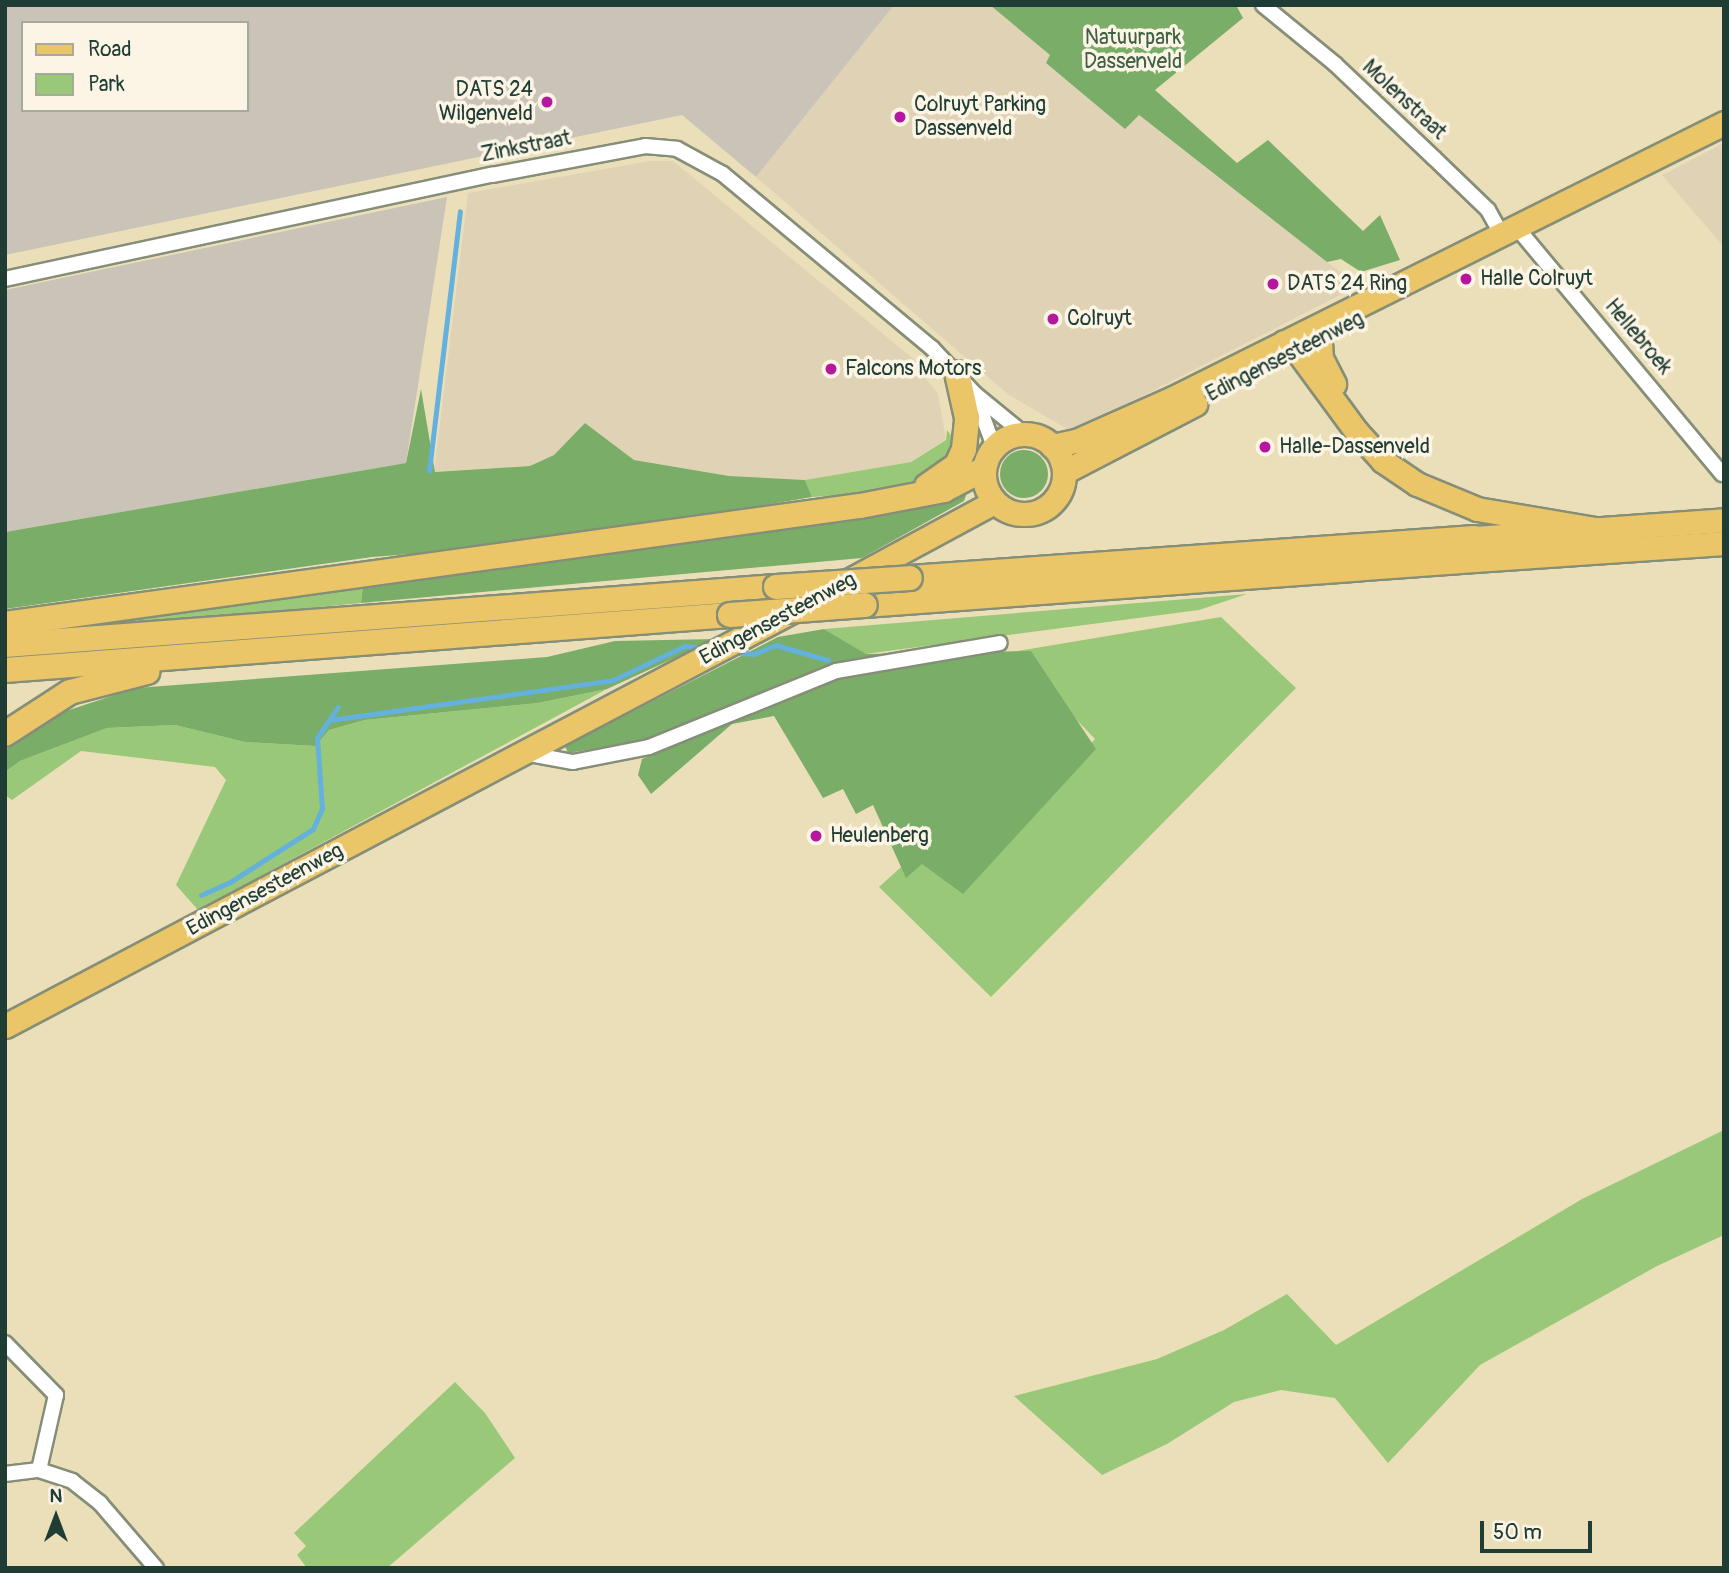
<!DOCTYPE html>
<style>
body{margin:0}
#map{position:relative;width:1729px;height:1573px;overflow:hidden;background:#ebdfba;font-family:Pangolin,sans-serif}
div>[style]{position:absolute}
.built>*{inset:0;background:#e0d3b5}
.industrial>*{inset:0;background:#c9c3b8}
.green>*{inset:0;background:#99c978}
.forest>*{inset:0;background:#7aad68}
.round{border-radius:50%}
.stream>*{height:4.5px;margin:-2.25px;padding:0 2.25px;transform-origin:2.25px;border-radius:2.25px;background:#64b1de}
.roads{filter:drop-shadow(2px 0 #858e77) drop-shadow(-2px 0 #858e77) drop-shadow(0 2px #858e77) drop-shadow(0 -2px #858e77)}
.minor>*{height:14px;margin:-7px;padding:0 7px;transform-origin:7px;border-radius:7px;background:#fff}
.primary>*{height:23px;margin:-11.5px;padding:0 11.5px;transform-origin:11.5px;border-radius:11.5px;background:#eac669}
.primary>.ring{margin:-11.5px;padding:0;box-sizing:content-box;background:none;border:23px solid #eac669;border-radius:50%}
.trunk>*{height:23px;margin:-11.5px;padding:0 11.5px;transform-origin:11.5px;border-radius:11.5px;background:#eac669}
.motorway>*{height:24px;margin:-12px;padding:0 12px;transform-origin:12px;border-radius:12px;background:#eac669}
.bridges{filter:drop-shadow(2px 0 #858e77) drop-shadow(-2px 0 #858e77) drop-shadow(0 2px #858e77) drop-shadow(0 -2px #858e77)}
.motorway-bridge>*{height:24px;margin:-12px;padding:0 12px;transform-origin:12px;border-radius:12px;background:#eac669}
.dots>*{width:19px;height:19px;translate:-50% -50%;box-sizing:border-box;border:4px solid #fcf5e5;border-radius:50%}
span{translate:-50% -50%;white-space:nowrap;text-align:center;line-height:1.15;-webkit-text-stroke:7px #fcf5e5;paint-order:stroke}
.park-label{font-size:21px;color:#3e6045}
.poi-label{font-size:21px;color:#1f3d34}
.right{translate:-100% -50%;text-align:right}
.left{translate:0 -50%;text-align:left}
.street-label{font-size:21px;color:#1f3d34}
.frame{position:absolute;inset:0;border:7px solid #1f3d34;pointer-events:none}
.legend{position:absolute;left:21px;top:21px;width:228px;height:91px;box-sizing:border-box;background:#fcf5e5;border:2px solid #a4ab9e;margin:0;padding:9px 12px;list-style:none;font-size:21px;color:#1f3d34}
.legend li{display:flex;align-items:center;gap:14px;height:35px}
.legend b{width:35px;border:2px solid #a4ab9e}
.north{position:absolute;left:21px;top:1482px;width:70px;height:70px;-webkit-text-stroke:5px #fcf5e5;paint-order:stroke;rotate:0deg;font-size:19px;font-weight:700;line-height:28px;text-align:center;color:#1f3d34}
.north::after{content:'';display:block;margin:auto;width:24px;height:32px;background:#1f3d34;clip-path:polygon(50% 0,100% 100%,50% 72%,0 100%)}
.scale{position:absolute;left:1480px;top:1521px;width:112px;height:32px;box-sizing:border-box;border:4px solid #1f3d34;border-top:0;padding-left:9px;font-size:21px;line-height:24px;white-space:nowrap;color:#1f3d34;-webkit-text-stroke:5px #fcf5e5;paint-order:stroke}
</style>
<div id="map">
<div class="built">
<div style="clip-path:polygon(894px 5px,990px 5px,1051px 55px,1046px 63px,1126px 128px,1138px 115px,1358px 286px,1072px 432px,1009px 395px,756px 177px)"></div>
<div style="clip-path:polygon(1724px 143px,1724px 247px,1662px 175px)"></div>
<div style="clip-path:polygon(650px 161px,673px 161px,916px 361px,914px 364px,938px 394px,946px 439px,911px 462px,805px 480px,729px 476px,634px 460px,585px 423px,554px 455px,530px 466px,434px 472px,468px 193px)"></div>
</div>
<div class="industrial">
<div style="clip-path:polygon(evenodd,5px 5px,894px 5px,756px 177px,682px 115px,5px 255px,5px 5px,23px 23px,247px 23px,247px 110px,23px 110px,23px 23px)"></div>
<div style="clip-path:polygon(447px 197px,406px 463px,5px 532px,5px 290px)"></div>
</div>
<div class="green">
<div style="clip-path:polygon(947px 430px,956px 442px,945px 469px,913px 484px,873px 493px,812px 497px,805px 480px,911px 462px,946px 440px)"></div>
<div style="clip-path:polygon(363px 584px,361px 603px,68px 632px,68px 628px)"></div>
<div style="clip-path:polygon(1247px 594px,1199px 610px,865px 654px,824px 629px)"></div>
<div style="clip-path:polygon(1221px 617px,1296px 688px,991px 997px,879px 887px,920px 850px,959px 881px,1095px 739px,1012px 652px)"></div>
<div style="clip-path:polygon(607px 689px,198px 910px,176px 885px,226px 780px,215px 767px,81px 751px,12px 800px,5px 795px,5px 772px,20px 761px,107px 728px,175px 725px,245px 742px,314px 746px,329px 730px,365px 720px,538px 703px)"></div>
<div style="clip-path:polygon(1724px 1130px,1724px 1235px,1657px 1266px,1480px 1365px,1388px 1463px,1335px 1398px,1281px 1390px,1234px 1402px,1167px 1444px,1102px 1475px,1014px 1396px,1157px 1359px,1224px 1330px,1287px 1294px,1336px 1345px,1582px 1199px)"></div>
<div style="clip-path:polygon(455px 1382px,485px 1413px,515px 1458px,387px 1568px,307px 1568px,297px 1555px,306px 1546px,294px 1533px)"></div>
</div>
<div class="forest">
<div style="clip-path:polygon(990px 5px,1236px 5px,1243px 18px,1155px 90px,1237px 163px,1268px 140px,1363px 231px,1380px 215px,1400px 260px,1361px 272px,1341px 259px,1327px 262px,1139px 115px,1125px 129px,1046px 63px,1050px 55px)"></div>
<div style="clip-path:polygon(421px 389px,435px 472px,530px 466px,554px 455px,585px 423px,634px 460px,729px 476px,805px 480px,812px 497px,528px 545px,372px 557px,5px 609px,5px 532px,406px 463px)"></div>
<div class="round" style="left:1000px;top:450px;width:48px;height:48px"></div>
<div style="clip-path:polygon(969px 487px,964px 501px,862px 558px,361px 603px,363px 584px,838px 522px)"></div>
<div style="clip-path:polygon(824px 629px,866px 654px,1031px 651px,1096px 749px,963px 894px,922px 864px,906px 878px,873px 805px,856px 814px,843px 789px,823px 798px,774px 716px,732px 724px,651px 794px,638px 775px,642px 759px,709px 730px,568px 753px,565px 746px,778px 637px)"></div>
<div style="clip-path:polygon(716px 639px,607px 689px,538px 703px,365px 720px,329px 730px,315px 746px,245px 742px,175px 725px,107px 728px,20px 761px,5px 772px,5px 750px,63px 712px,136px 688px,547px 657px,615px 641px)"></div>
</div>
<div class="stream">
<div style="left:429px;top:471px;width:261px;rotate:-83.2deg"></div>
<div style="left:732px;top:652px;width:22px;rotate:5deg"></div>
<div style="left:754px;top:654px;width:24px;rotate:-22deg"></div>
<div style="left:776px;top:645px;width:54px;rotate:16.1deg"></div>
<div style="left:330px;top:720px;width:286px;rotate:-8deg"></div>
<div style="left:613px;top:680px;width:80px;rotate:-25.3deg"></div>
<div style="left:685px;top:646px;width:18px;rotate:6deg"></div>
<div style="left:201px;top:895px;width:34px;rotate:-24deg"></div>
<div style="left:232px;top:881px;width:96px;rotate:-32.7deg"></div>
<div style="left:313px;top:829px;width:22px;rotate:-66deg"></div>
<div style="left:322px;top:809px;width:71px;rotate:-94deg"></div>
<div style="left:317px;top:738px;width:37px;rotate:-56deg"></div>
</div>
<div class="roads">
<div class="minor">
<div style="left:1263px;top:5px;width:93px;rotate:39.3deg"></div>
<div style="left:1335px;top:64px;width:137px;rotate:43.5deg"></div>
<div style="left:1434px;top:158px;width:75px;rotate:43.9deg"></div>
<div style="left:1488px;top:210px;width:31px;rotate:61deg"></div>
<div style="left:1518px;top:229px;width:319px;rotate:50.2deg"></div>
<div style="left:5px;top:279px;width:498px;rotate:-12.1deg"></div>
<div style="left:492px;top:175px;width:156px;rotate:-10.7deg"></div>
<div style="left:645px;top:146px;width:32px;rotate:5deg"></div>
<div style="left:677px;top:149px;width:52px;rotate:28.5deg"></div>
<div style="left:723px;top:174px;width:272px;rotate:39.8deg"></div>
<div style="left:932px;top:348px;width:63px;rotate:46.9deg"></div>
<div style="left:975px;top:394px;width:63px;rotate:39.2deg"></div>
<div style="left:975px;top:395px;width:55px;rotate:69.9deg"></div>
<div style="left:524px;top:753px;width:50px;rotate:10.4deg"></div>
<div style="left:573px;top:762px;width:77px;rotate:-11.2deg"></div>
<div style="left:649px;top:747px;width:202px;rotate:-22.1deg"></div>
<div style="left:836px;top:671px;width:166px;rotate:-9.7deg"></div>
<div style="left:5px;top:1343px;width:73px;rotate:45.6deg"></div>
<div style="left:56px;top:1395px;width:77px;rotate:102.8deg"></div>
<div style="left:5px;top:1474px;width:34px;rotate:-7deg"></div>
<div style="left:39px;top:1470px;width:35px;rotate:18deg"></div>
<div style="left:72px;top:1481px;width:36px;rotate:38deg"></div>
<div style="left:100px;top:1503px;width:86px;rotate:49.3deg"></div>
</div>
<div class="primary">
<div class="ring" style="left:984px;top:434px;width:57px;height:57px"></div>
<div style="left:1052px;top:446px;width:25px;rotate:-12deg"></div>
<div style="left:1076px;top:441px;width:106px;rotate:-23.9deg"></div>
<div style="left:1173px;top:398px;width:616px;rotate:-26.52deg"></div>
<div style="left:1064px;top:472px;width:148px;rotate:-27.4deg"></div>
<div style="left:846px;top:582px;width:168px;rotate:-28.4deg"></div>
<div style="left:5px;top:1026px;width:892px;rotate:-27.8deg"></div>
</div>
<div class="trunk">
<div style="left:1320px;top:341px;width:17px;rotate:87deg"></div>
<div style="left:1321px;top:358px;width:29px;rotate:63deg"></div>
<div style="left:1284px;top:342px;width:17px;rotate:36deg"></div>
<div style="left:1298px;top:352px;width:98px;rotate:53.7deg"></div>
<div style="left:1356px;top:431px;width:40px;rotate:48deg"></div>
<div style="left:1383px;top:461px;width:41px;rotate:34.1deg"></div>
<div style="left:1417px;top:484px;width:65px;rotate:22.6deg"></div>
<div style="left:1477px;top:509px;width:126px;rotate:9.6deg"></div>
<div style="left:1475px;top:538px;width:250px;rotate:-4.1deg"></div>
<div style="left:1475px;top:560px;width:250px;rotate:-3.9deg"></div>
</div>
<div class="motorway">
<div style="left:927px;top:486px;width:37px;rotate:-35deg"></div>
<div style="left:957px;top:465px;width:17px;rotate:-66deg"></div>
<div style="left:964px;top:449px;width:31px;rotate:-84deg"></div>
<div style="left:967px;top:418px;width:46px;rotate:-102.5deg"></div>
<div style="left:910px;top:578px;width:566px;rotate:-4.05deg"></div>
<div style="left:865px;top:605px;width:612px;rotate:-4.22deg"></div>
<div style="left:5px;top:624px;width:863px;rotate:-7.86deg"></div>
<div style="left:860px;top:506px;width:86px;rotate:-10.8deg"></div>
<div style="left:944px;top:490px;width:45px;rotate:-27.7deg"></div>
<div style="left:5px;top:645px;width:773px;rotate:-4.3deg"></div>
<div style="left:5px;top:670px;width:727px;rotate:-4.34deg"></div>
<div style="left:5px;top:734px;width:77px;rotate:-32.9deg"></div>
<div style="left:70px;top:692px;width:80px;rotate:-14.6deg"></div>
</div>
</div>
<div class="bridges">
<div class="motorway-bridge">
<div style="left:776px;top:587px;width:134px;rotate:-3.8deg"></div>
<div style="left:730px;top:615px;width:135px;rotate:-4.2deg"></div>
</div>
</div>
<div class="dots">
<div style="left:547px;top:102px;background:#b5179e"></div>
<div style="left:900px;top:117px;background:#b5179e"></div>
<div style="left:1466px;top:279px;background:#b5179e"></div>
<div style="left:1273px;top:284px;background:#b5179e"></div>
<div style="left:1053px;top:319px;background:#b5179e"></div>
<div style="left:831px;top:369px;background:#b5179e"></div>
<div style="left:1265px;top:447px;background:#b5179e"></div>
<div style="left:816px;top:836px;background:#b5179e"></div>
</div>
<div class="park-label">
<span style="left:1133px;top:50px">Natuurpark<br>Dassenveld</span>
</div>
<div class="poi-label">
<span class="right" style="left:533px;top:102px">DATS 24<br>Wilgenveld</span>
<span class="left" style="left:914px;top:117px">Colruyt Parking<br>Dassenveld</span>
<span class="left" style="left:1480px;top:279px">Halle Colruyt</span>
<span class="left" style="left:1287px;top:284px">DATS 24 Ring</span>
<span class="left" style="left:1067px;top:319px">Colruyt</span>
<span class="left" style="left:845px;top:369px">Falcons Motors</span>
<span class="left" style="left:1279px;top:447px">Halle-Dassenveld</span>
<span class="left" style="left:830px;top:836px">Heulenberg</span>
</div>
<div class="street-label">
<span style="left:1404px;top:100px;rotate:43deg">Molenstraat</span>
<span style="left:526px;top:147px;rotate:-11deg">Zinkstraat</span>
<span style="left:1638px;top:337px;rotate:50deg">Hellebroek</span>
<span style="left:1285px;top:357px;rotate:-27deg">Edingensesteenweg</span>
<span style="left:778px;top:619px;rotate:-28deg">Edingensesteenweg</span>
<span style="left:265px;top:890px;rotate:-28deg">Edingensesteenweg</span>
</div>
<div class="frame"></div>
<ul class="legend">
<li><b style="height:9px;background:#eac669"></b>Road</li>
<li><b style="height:19px;background:#99c978"></b>Park</li>
</ul>
<div class="north">N</div>
<div class="scale">50 m</div>
</div>
